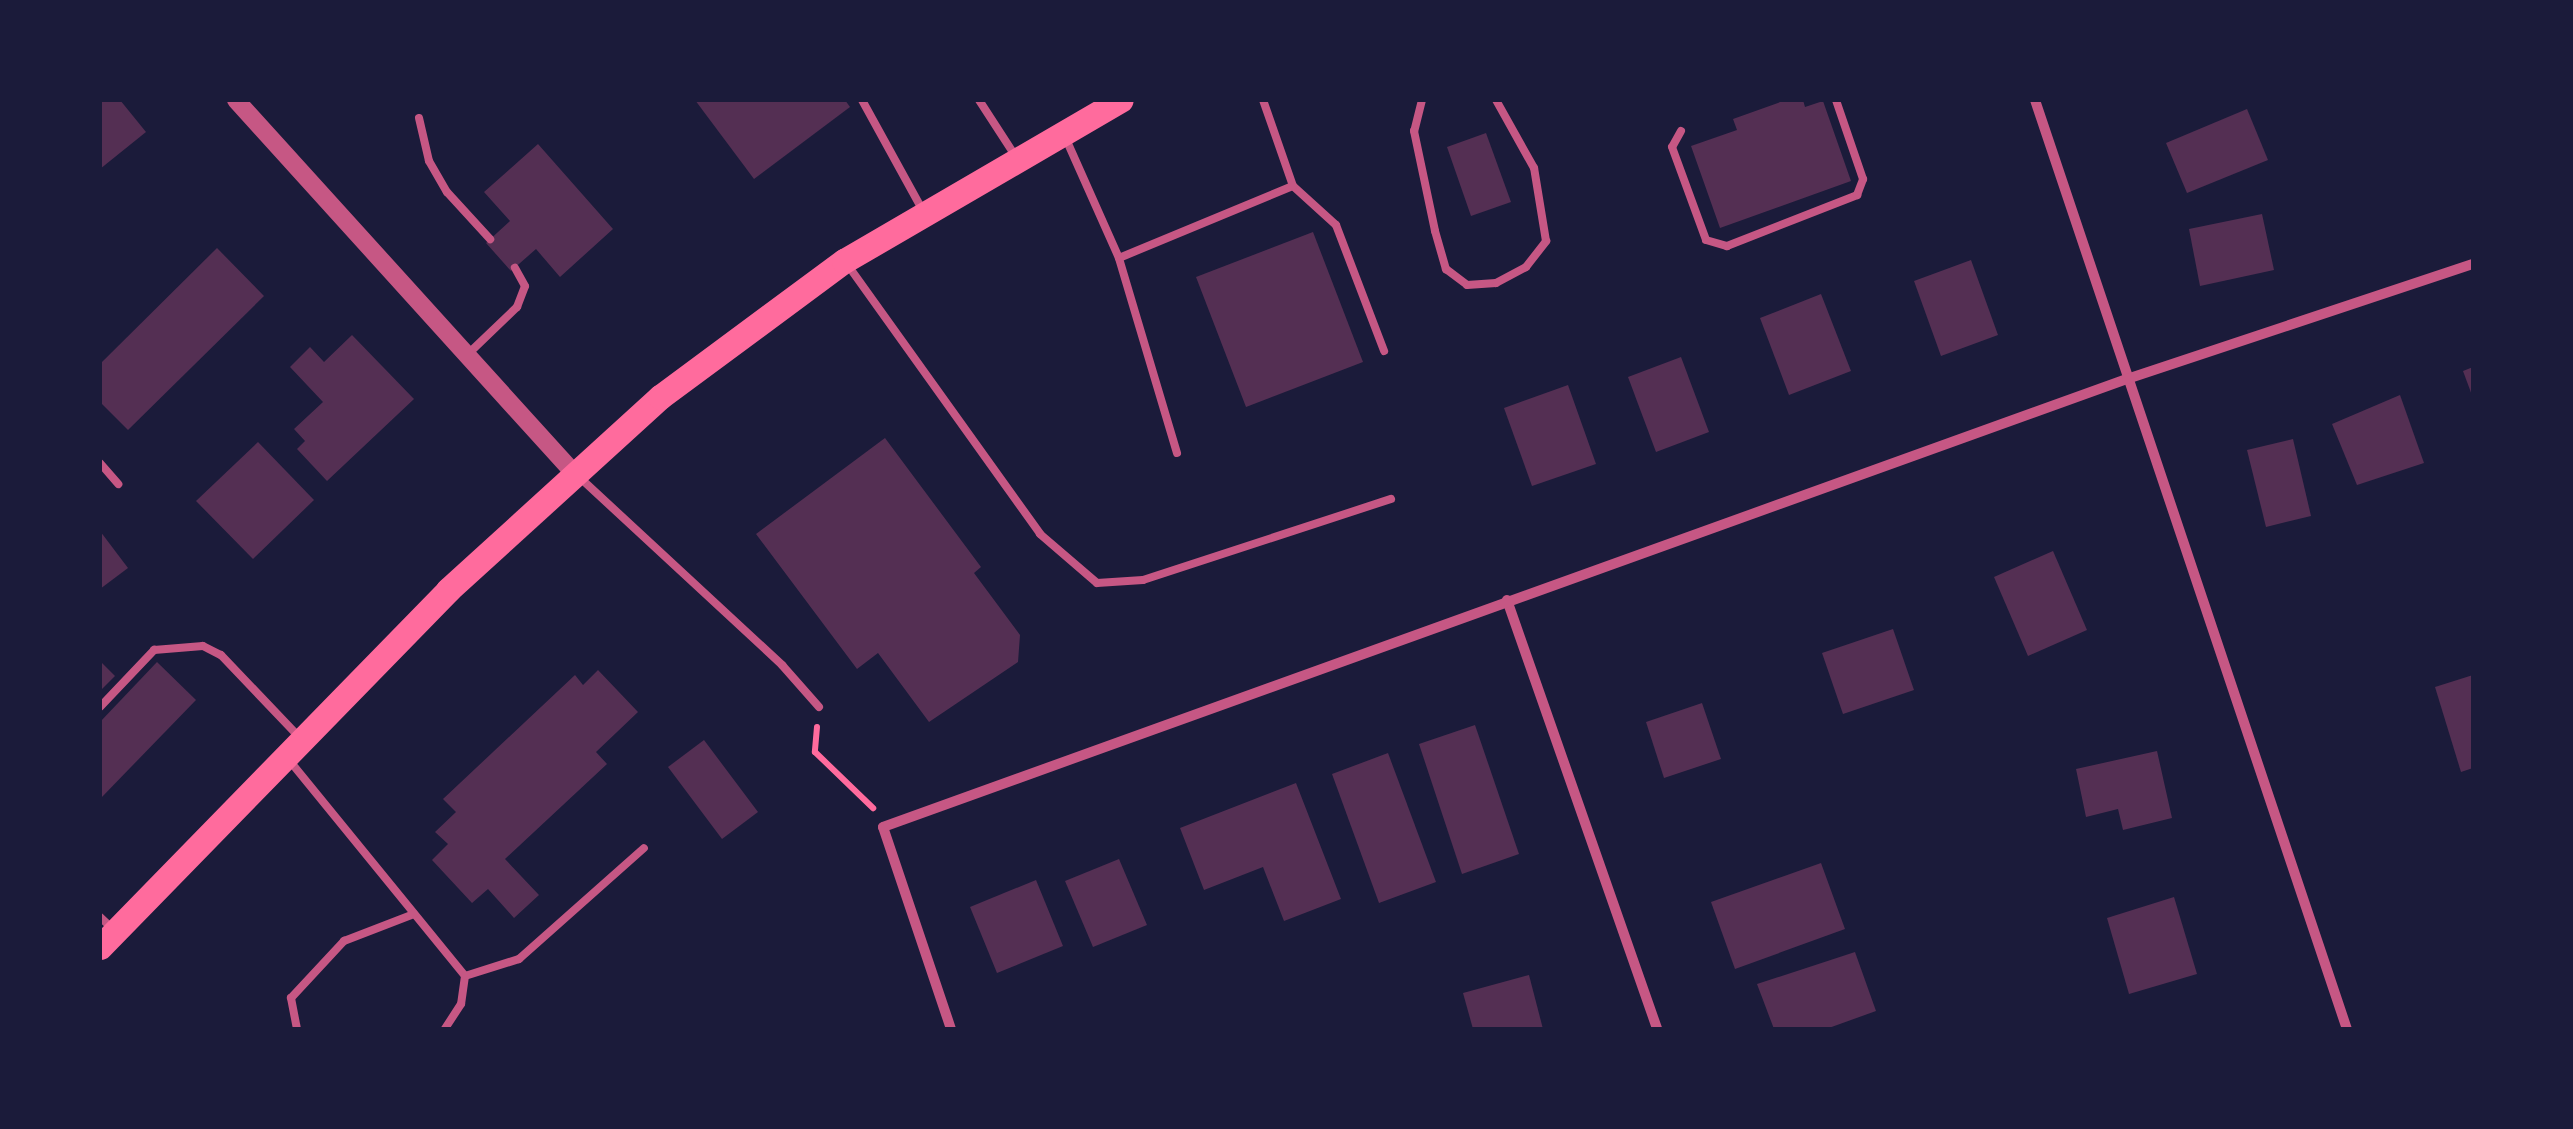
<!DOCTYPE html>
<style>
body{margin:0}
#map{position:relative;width:2573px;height:1129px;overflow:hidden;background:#1b1b3a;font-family:Cabin,sans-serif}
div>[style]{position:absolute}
.building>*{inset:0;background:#542f53}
.path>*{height:6px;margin:-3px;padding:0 3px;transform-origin:3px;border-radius:3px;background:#ff6b9d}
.service>*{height:8px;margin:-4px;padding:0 4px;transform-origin:4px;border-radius:4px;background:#c65784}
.minor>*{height:10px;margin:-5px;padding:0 5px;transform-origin:5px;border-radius:5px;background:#c65784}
.tertiary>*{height:18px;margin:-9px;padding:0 9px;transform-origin:9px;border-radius:9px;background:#c65784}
.primary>*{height:25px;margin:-12.5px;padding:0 12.5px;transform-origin:12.5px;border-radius:12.5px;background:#ff6b9d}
span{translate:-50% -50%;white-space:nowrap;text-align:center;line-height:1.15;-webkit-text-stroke:8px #1b1b3a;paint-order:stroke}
.frame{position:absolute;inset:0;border:102px solid #1b1b3a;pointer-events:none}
</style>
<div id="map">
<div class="building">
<div style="clip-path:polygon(100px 100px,120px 100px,146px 132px,100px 169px)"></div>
<div style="clip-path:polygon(695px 100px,845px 100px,850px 107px,754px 179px)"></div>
<div style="clip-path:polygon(1786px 100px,1803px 100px,1805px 107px,1823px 101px,1851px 181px,1720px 228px,1691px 146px,1737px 130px,1733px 119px)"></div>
<div style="clip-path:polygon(2247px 109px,2268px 160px,2187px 193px,2166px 143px)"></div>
<div style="clip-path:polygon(1486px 133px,1511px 202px,1471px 216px,1447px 147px)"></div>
<div style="clip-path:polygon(538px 144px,613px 229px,560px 277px,536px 249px,511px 271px,486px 243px,510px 221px,484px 192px)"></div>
<div style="clip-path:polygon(2262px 214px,2274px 270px,2200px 286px,2189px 229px)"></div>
<div style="clip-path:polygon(1313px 232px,1363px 362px,1246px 407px,1196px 277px)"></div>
<div style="clip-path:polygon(217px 248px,264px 296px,128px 430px,100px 402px,100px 364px)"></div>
<div style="clip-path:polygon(1971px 260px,1998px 335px,1941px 356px,1914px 281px)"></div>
<div style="clip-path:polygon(1821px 294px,1851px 371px,1789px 395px,1760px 318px)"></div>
<div style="clip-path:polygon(352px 335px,414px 399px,327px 481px,297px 449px,305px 441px,294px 429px,323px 402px,290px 367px,310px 347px,324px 362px)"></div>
<div style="clip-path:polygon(1681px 357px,1709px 432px,1656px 452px,1628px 377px)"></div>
<div style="clip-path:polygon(2473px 367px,2473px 398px,2463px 371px)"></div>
<div style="clip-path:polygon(1568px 385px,1596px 464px,1532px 486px,1504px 408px)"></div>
<div style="clip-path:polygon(2400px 395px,2424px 463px,2357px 485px,2332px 424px)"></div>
<div style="clip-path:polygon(885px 438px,981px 567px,974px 573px,1020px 635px,1018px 662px,929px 722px,878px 653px,857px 669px,756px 534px)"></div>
<div style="clip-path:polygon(2293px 439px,2311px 516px,2266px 527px,2247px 450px)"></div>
<div style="clip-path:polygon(258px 442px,314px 500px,253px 559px,196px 501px)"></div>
<div style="clip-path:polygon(100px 531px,128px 568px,100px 589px)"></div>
<div style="clip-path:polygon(2053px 551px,2087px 630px,2028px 656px,1994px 577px)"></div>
<div style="clip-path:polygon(1893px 629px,1914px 690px,1843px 714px,1822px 653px)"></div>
<div style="clip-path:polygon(100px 661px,115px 676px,100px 691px)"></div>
<div style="clip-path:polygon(157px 662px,196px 700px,100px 799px,100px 722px)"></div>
<div style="clip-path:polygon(598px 670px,638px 712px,596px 752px,607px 764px,505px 859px,539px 895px,514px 918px,488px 889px,472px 903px,432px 860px,448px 844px,435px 832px,456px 812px,443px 799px,575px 675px,583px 685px)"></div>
<div style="clip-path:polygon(2473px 675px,2473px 768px,2461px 772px,2435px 687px)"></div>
<div style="clip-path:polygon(1702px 703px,1721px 759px,1664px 778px,1646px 722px)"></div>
<div style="clip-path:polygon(1475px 725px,1519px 854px,1462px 874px,1419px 744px)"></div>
<div style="clip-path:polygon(704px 740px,758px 812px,722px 839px,668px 767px)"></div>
<div style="clip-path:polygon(2157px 751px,2172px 818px,2123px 830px,2118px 809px,2086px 817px,2076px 769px)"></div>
<div style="clip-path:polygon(1388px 753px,1436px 882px,1379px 903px,1332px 774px)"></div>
<div style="clip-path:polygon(1296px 783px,1341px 899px,1284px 921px,1263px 867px,1204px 890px,1180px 828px)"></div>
<div style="clip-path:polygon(1119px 859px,1147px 925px,1093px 947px,1065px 881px)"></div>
<div style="clip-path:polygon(1821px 863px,1845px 929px,1735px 969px,1711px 902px)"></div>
<div style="clip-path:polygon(1036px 880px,1063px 946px,997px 973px,970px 907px)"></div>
<div style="clip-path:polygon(2174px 897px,2197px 974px,2129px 994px,2107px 918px)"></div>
<div style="clip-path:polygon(1855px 952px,1876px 1011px,1826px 1029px,1774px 1029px,1757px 984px)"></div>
<div style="clip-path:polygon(1529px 975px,1543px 1029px,1473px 1029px,1463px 993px)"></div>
</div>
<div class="path">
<div style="left:817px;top:727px;width:25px;rotate:95deg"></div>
<div style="left:815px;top:752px;width:81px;rotate:44deg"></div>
</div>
<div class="service">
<div style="left:862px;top:100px;width:127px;rotate:61.2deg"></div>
<div style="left:979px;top:100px;width:68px;rotate:57deg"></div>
<div style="left:1422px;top:100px;width:32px;rotate:104deg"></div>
<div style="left:1414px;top:131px;width:102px;rotate:78.1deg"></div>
<div style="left:1435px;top:231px;width:40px;rotate:74deg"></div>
<div style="left:1446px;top:269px;width:26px;rotate:37deg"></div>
<div style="left:1467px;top:285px;width:29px;rotate:-4deg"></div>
<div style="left:1496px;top:283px;width:34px;rotate:-28deg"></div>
<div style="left:1526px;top:267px;width:33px;rotate:-52deg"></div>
<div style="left:1546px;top:241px;width:74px;rotate:-99.3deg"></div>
<div style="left:1534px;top:168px;width:78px;rotate:-119.2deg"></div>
<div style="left:419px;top:118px;width:44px;rotate:76.9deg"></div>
<div style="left:429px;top:161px;width:36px;rotate:60deg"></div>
<div style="left:447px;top:192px;width:64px;rotate:47.5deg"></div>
<div style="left:1681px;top:131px;width:18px;rotate:119deg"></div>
<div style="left:1672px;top:147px;width:99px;rotate:69.9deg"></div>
<div style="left:1706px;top:240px;width:22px;rotate:16deg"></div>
<div style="left:1727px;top:246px;width:140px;rotate:-21.4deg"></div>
<div style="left:1857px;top:195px;width:17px;rotate:-69deg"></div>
<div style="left:1863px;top:179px;width:83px;rotate:-108.9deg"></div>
<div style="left:1066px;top:139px;width:130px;rotate:66deg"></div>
<div style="left:1293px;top:186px;width:58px;rotate:42.2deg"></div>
<div style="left:1336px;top:225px;width:135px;rotate:69.1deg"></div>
<div style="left:847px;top:264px;width:332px;rotate:54.4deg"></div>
<div style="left:1040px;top:534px;width:75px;rotate:40.7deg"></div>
<div style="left:1097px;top:583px;width:46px;rotate:-3.7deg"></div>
<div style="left:1143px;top:580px;width:261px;rotate:-18.1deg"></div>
<div style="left:468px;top:354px;width:68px;rotate:-43.8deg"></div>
<div style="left:517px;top:307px;width:22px;rotate:-69deg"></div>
<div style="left:525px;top:286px;width:21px;rotate:-119deg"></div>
<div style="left:1177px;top:453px;width:203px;rotate:-106.6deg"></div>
<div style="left:1119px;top:258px;width:188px;rotate:-22.5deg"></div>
<div style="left:1293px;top:186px;width:91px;rotate:-109.2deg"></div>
<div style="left:100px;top:463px;width:28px;rotate:49deg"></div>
<div style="left:577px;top:475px;width:280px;rotate:42.8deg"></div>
<div style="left:782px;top:665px;width:56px;rotate:48.6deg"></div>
<div style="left:100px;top:707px;width:79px;rotate:-46.5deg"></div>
<div style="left:154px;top:650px;width:49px;rotate:-4.7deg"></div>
<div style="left:203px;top:646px;width:20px;rotate:27deg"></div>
<div style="left:221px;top:655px;width:113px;rotate:46.4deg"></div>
<div style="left:289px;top:760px;width:279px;rotate:50.8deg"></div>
<div style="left:465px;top:976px;width:28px;rotate:98deg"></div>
<div style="left:461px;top:1004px;width:30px;rotate:123deg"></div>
<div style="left:100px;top:917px;width:16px;rotate:43deg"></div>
<div style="left:465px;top:976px;width:57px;rotate:-17.5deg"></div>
<div style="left:519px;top:959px;width:167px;rotate:-41.6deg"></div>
<div style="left:297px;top:1029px;width:32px;rotate:-101deg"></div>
<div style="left:291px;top:998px;width:78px;rotate:-47.1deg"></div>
<div style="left:344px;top:941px;width:75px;rotate:-21.1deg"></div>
</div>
<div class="minor">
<div style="left:2035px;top:100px;width:980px;rotate:71.44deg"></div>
<div style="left:1507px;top:600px;width:454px;rotate:70.7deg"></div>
<div style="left:951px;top:1029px;width:213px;rotate:-108.6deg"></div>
<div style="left:883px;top:827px;width:1322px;rotate:-19.81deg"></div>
<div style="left:2127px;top:379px;width:365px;rotate:-18.4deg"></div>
</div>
<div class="tertiary">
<div style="left:236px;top:100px;width:502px;rotate:47.83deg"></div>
</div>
<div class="primary">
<div style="left:100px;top:947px;width:499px;rotate:-45.7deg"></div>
<div style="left:448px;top:590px;width:287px;rotate:-42.3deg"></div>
<div style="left:660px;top:397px;width:229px;rotate:-36.5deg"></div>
<div style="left:844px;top:261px;width:320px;rotate:-30.2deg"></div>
</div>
<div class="frame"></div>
</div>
